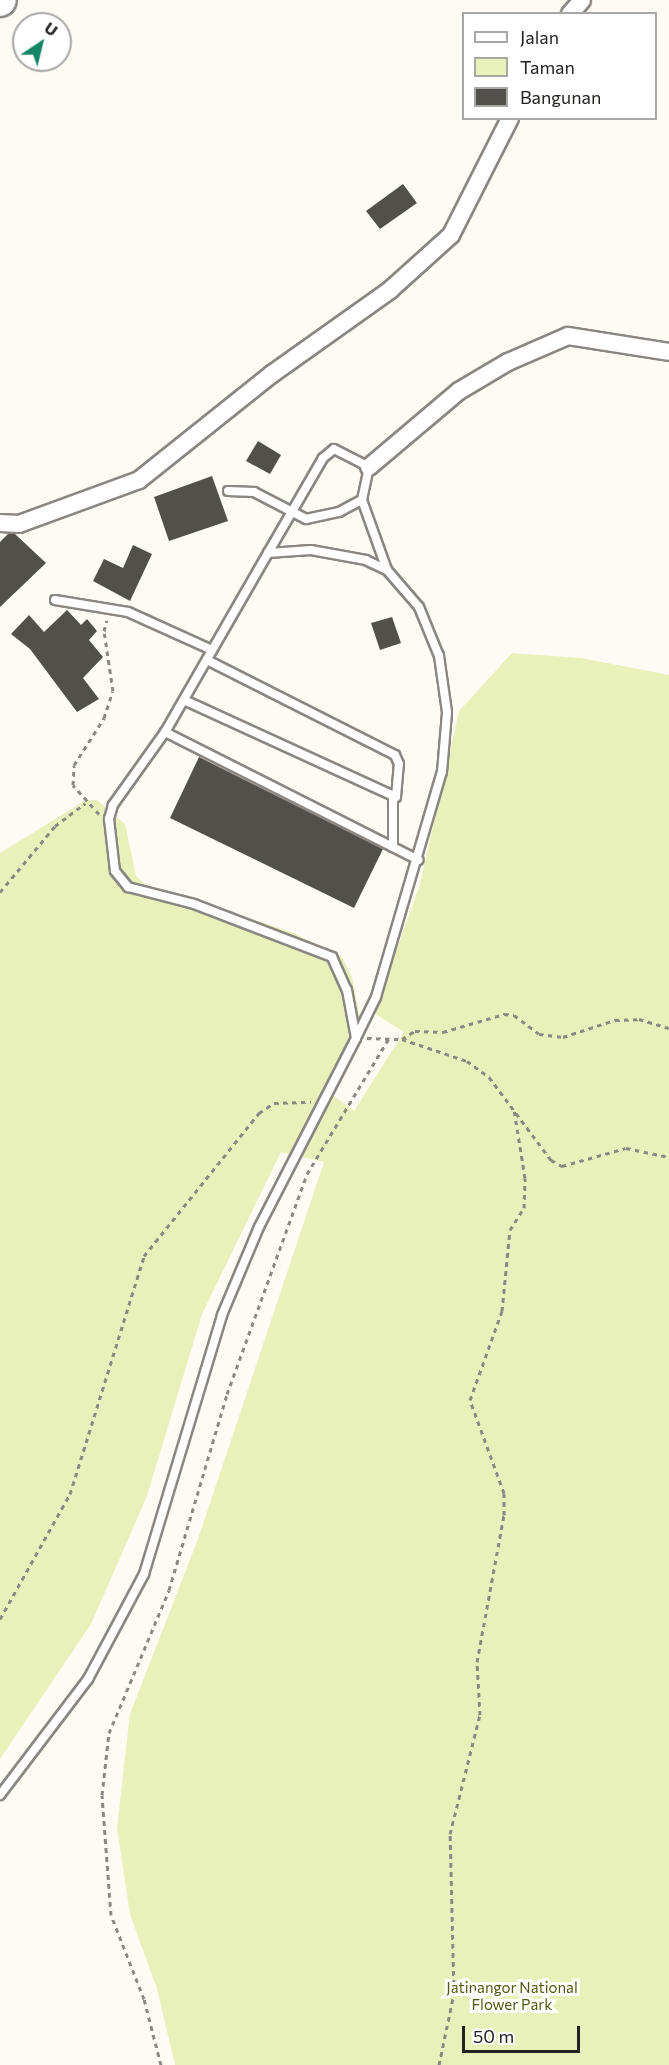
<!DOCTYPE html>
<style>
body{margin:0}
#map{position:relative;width:669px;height:2065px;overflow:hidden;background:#fefbf5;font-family:Commissioner,sans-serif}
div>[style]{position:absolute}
.green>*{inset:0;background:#e8f1ba}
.building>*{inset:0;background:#52504b}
.path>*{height:3px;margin-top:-1.5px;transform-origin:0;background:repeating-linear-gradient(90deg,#8b8985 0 4.5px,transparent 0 9px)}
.roads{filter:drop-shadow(2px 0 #8a8782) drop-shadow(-2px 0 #8a8782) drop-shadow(0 2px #8a8782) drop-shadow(0 -2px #8a8782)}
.lane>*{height:8px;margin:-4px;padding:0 4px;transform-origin:4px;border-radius:4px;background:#fff}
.street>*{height:16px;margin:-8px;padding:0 8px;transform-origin:8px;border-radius:8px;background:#fff}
.highway>*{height:30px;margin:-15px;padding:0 15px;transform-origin:15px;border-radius:15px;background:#fff}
span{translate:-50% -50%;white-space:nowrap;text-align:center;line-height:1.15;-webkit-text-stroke:6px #fff;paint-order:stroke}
.park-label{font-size:15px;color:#52590f}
.legend{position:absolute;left:462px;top:12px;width:195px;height:108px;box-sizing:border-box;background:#fff;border:2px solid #a7a7a6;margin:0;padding:8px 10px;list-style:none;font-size:18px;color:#242321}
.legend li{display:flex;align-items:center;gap:12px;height:30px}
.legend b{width:30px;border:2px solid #a7a7a6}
.north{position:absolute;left:12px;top:12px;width:60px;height:60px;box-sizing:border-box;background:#fff;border:2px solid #a7a7a6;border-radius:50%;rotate:35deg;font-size:16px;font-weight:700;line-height:24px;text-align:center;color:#242321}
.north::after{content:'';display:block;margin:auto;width:21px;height:27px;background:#138666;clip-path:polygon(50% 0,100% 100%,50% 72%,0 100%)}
.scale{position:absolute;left:462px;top:2026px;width:118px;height:27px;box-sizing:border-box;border:3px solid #242321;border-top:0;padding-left:8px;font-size:18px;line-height:21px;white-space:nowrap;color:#242321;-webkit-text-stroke:4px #fff;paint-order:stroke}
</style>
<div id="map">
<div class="green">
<div style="clip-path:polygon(512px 653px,581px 658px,669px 675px,669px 2065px,175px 2065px,157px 1989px,130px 1914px,117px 1828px,130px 1714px,198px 1539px,324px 1162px,281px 1152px,202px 1314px,147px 1496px,91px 1624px,0 1759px,0 853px,86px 800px,97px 800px,125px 824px,136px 876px,146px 885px,291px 932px,342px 957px,352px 977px,362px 1028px,357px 1048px,329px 1092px,354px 1111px,404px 1032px,374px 1013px,420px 884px,459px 711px)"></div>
</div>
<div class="building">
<div style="clip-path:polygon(403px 184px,417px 203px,380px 229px,366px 211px)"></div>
<div style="clip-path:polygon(258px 441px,281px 455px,270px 474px,246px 461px)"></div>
<div style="clip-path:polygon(212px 476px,228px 521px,169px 541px,154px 497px)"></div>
<div style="clip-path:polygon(8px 534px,15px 534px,46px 563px,0 607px,0 542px)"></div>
<div style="clip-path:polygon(133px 545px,152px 554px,130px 601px,93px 581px,104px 559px,123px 568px)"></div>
<div style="clip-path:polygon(67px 610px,81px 625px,87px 619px,97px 631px,89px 640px,103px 657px,83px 678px,99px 699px,77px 712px,30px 649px,11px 634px,29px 615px,44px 632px)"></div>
<div style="clip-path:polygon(392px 617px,401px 643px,380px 650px,371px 623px)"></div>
<div style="clip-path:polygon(199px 757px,383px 849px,354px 908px,170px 818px)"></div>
</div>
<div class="path">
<div style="left:99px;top:814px;width:39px;rotate:-132deg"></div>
<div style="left:73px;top:785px;width:20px;rotate:-87deg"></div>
<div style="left:74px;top:765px;width:56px;rotate:-57.4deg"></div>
<div style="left:104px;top:718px;width:28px;rotate:-72deg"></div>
<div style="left:113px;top:691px;width:61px;rotate:-98.5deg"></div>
<div style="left:104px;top:631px;width:11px;rotate:-75deg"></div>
<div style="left:0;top:892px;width:86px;rotate:-50.2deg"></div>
<div style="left:55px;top:826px;width:38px;rotate:-37deg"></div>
<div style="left:367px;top:1038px;width:35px;rotate:2deg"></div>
<div style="left:402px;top:1039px;width:69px;rotate:18.7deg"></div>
<div style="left:467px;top:1061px;width:27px;rotate:36deg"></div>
<div style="left:489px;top:1077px;width:104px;rotate:53.2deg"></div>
<div style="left:551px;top:1160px;width:13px;rotate:29deg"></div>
<div style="left:562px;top:1166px;width:66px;rotate:-15.7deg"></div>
<div style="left:626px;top:1148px;width:44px;rotate:11.8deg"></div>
<div style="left:402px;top:1039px;width:15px;rotate:-32deg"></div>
<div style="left:415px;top:1031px;width:28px;rotate:2deg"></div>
<div style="left:443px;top:1032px;width:64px;rotate:-16.4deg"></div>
<div style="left:504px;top:1014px;width:10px;rotate:6deg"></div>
<div style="left:514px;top:1015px;width:31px;rotate:37deg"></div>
<div style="left:539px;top:1034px;width:24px;rotate:7deg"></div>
<div style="left:563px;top:1037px;width:55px;rotate:-18.1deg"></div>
<div style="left:615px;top:1020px;width:24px;rotate:-2deg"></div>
<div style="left:639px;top:1019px;width:31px;rotate:17deg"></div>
<div style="left:0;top:1619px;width:143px;rotate:-60.8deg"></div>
<div style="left:70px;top:1494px;width:249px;rotate:-72.7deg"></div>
<div style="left:144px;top:1256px;width:184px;rotate:-51.2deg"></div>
<div style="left:259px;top:1113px;width:18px;rotate:-34deg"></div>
<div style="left:274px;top:1103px;width:37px;rotate:-2deg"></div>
<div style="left:161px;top:2065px;width:68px;rotate:-104.4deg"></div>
<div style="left:144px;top:1999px;width:90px;rotate:-111.4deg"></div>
<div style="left:111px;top:1915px;width:120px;rotate:-94.3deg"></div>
<div style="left:102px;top:1795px;width:62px;rotate:-83.6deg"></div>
<div style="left:109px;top:1733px;width:155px;rotate:-67.2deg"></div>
<div style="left:169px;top:1590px;width:204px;rotate:-73.5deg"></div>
<div style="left:227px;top:1394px;width:234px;rotate:-70deg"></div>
<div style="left:307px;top:1174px;width:159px;rotate:-58.9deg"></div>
<div style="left:439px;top:2065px;width:74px;rotate:-78.2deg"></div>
<div style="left:454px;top:1993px;width:159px;rotate:-91.4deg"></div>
<div style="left:450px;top:1834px;width:123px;rotate:-75.9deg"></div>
<div style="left:480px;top:1715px;width:53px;rotate:-93.2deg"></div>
<div style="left:477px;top:1662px;width:149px;rotate:-79.6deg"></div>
<div style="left:504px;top:1515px;width:22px;rotate:-90deg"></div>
<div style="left:504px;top:1493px;width:99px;rotate:-110.1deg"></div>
<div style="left:470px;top:1400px;width:95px;rotate:-70.2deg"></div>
<div style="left:502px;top:1311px;width:81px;rotate:-84.4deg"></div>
<div style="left:510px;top:1230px;width:26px;rotate:-58deg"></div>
<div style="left:524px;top:1208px;width:30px;rotate:-88deg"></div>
<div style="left:525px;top:1178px;width:70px;rotate:-99.1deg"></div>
</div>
<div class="roads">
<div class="lane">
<div style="left:228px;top:491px;width:26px;rotate:2deg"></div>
<div style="left:254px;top:492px;width:59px;rotate:27.4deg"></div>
<div style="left:306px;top:519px;width:34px;rotate:-12deg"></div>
<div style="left:339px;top:512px;width:26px;rotate:-28deg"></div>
<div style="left:268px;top:553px;width:110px;rotate:-59.9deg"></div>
<div style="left:323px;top:458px;width:14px;rotate:-39deg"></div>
<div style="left:334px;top:449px;width:39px;rotate:27deg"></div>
<div style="left:369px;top:467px;width:34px;rotate:102deg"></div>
<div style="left:362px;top:500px;width:74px;rotate:70.3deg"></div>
<div style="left:55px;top:600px;width:74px;rotate:9.3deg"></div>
<div style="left:128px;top:612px;width:92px;rotate:24.3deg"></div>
<div style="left:184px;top:700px;width:233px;rotate:24.6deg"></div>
<div style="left:396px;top:797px;width:33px;rotate:-85deg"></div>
<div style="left:399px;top:764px;width:10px;rotate:-114deg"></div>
<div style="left:395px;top:755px;width:211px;rotate:-153.2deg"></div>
<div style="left:165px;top:732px;width:284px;rotate:26.8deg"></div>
<div style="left:393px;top:847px;width:49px;rotate:-90deg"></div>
<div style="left:0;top:1795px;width:146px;rotate:-52.8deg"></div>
<div style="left:88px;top:1679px;width:119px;rotate:-61.9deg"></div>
<div style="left:144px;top:1574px;width:270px;rotate:-73.2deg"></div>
<div style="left:222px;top:1315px;width:95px;rotate:-67.2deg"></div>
<div style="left:259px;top:1227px;width:212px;rotate:-62.8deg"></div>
<div style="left:356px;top:1038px;width:46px;rotate:-64deg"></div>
<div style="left:376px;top:997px;width:234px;rotate:-73.7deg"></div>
<div style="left:442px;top:772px;width:60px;rotate:-85.2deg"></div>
<div style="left:447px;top:712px;width:57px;rotate:-98.1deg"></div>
<div style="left:439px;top:656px;width:53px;rotate:-112.2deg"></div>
<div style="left:419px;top:607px;width:49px;rotate:-130.9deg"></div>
<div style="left:387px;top:570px;width:23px;rotate:-155deg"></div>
<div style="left:366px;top:560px;width:56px;rotate:-169.7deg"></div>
<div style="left:311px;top:550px;width:43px;rotate:176deg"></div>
<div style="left:268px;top:553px;width:207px;rotate:119.9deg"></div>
<div style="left:165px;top:732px;width:90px;rotate:125.5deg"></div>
<div style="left:113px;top:805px;width:15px;rotate:106deg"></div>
<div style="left:109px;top:819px;width:52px;rotate:83.4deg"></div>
<div style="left:115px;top:871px;width:21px;rotate:51deg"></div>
<div style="left:128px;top:887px;width:68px;rotate:14.4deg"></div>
<div style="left:194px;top:904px;width:148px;rotate:21deg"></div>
<div style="left:332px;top:957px;width:36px;rotate:66deg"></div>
<div style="left:347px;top:990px;width:49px;rotate:79.4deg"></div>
</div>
<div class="street">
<div style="left:570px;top:14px;width:18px;rotate:-49deg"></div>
<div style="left:369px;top:467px;width:118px;rotate:-40.2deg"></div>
<div style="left:459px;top:391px;width:57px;rotate:-30.6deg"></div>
<div style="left:508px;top:362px;width:65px;rotate:-23.4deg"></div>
<div style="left:568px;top:336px;width:102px;rotate:9deg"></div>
<div style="left:0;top:523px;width:19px;rotate:3deg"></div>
<div style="left:19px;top:524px;width:128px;rotate:-20.1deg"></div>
<div style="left:139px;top:480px;width:170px;rotate:-38.6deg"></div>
<div style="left:272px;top:374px;width:145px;rotate:-35.4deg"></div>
<div style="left:390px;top:290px;width:82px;rotate:-42deg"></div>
<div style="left:451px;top:235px;width:131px;rotate:-63.2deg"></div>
</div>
<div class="highway">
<div style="left:0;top:1px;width:1px;rotate:-45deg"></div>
</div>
</div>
<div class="park-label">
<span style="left:512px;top:1996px">Jatinangor National<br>Flower Park</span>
</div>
<ul class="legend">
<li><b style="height:8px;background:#fff"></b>Jalan</li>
<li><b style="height:16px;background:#e8f1ba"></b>Taman</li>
<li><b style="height:16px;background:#52504b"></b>Bangunan</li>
</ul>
<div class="north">U</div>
<div class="scale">50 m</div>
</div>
